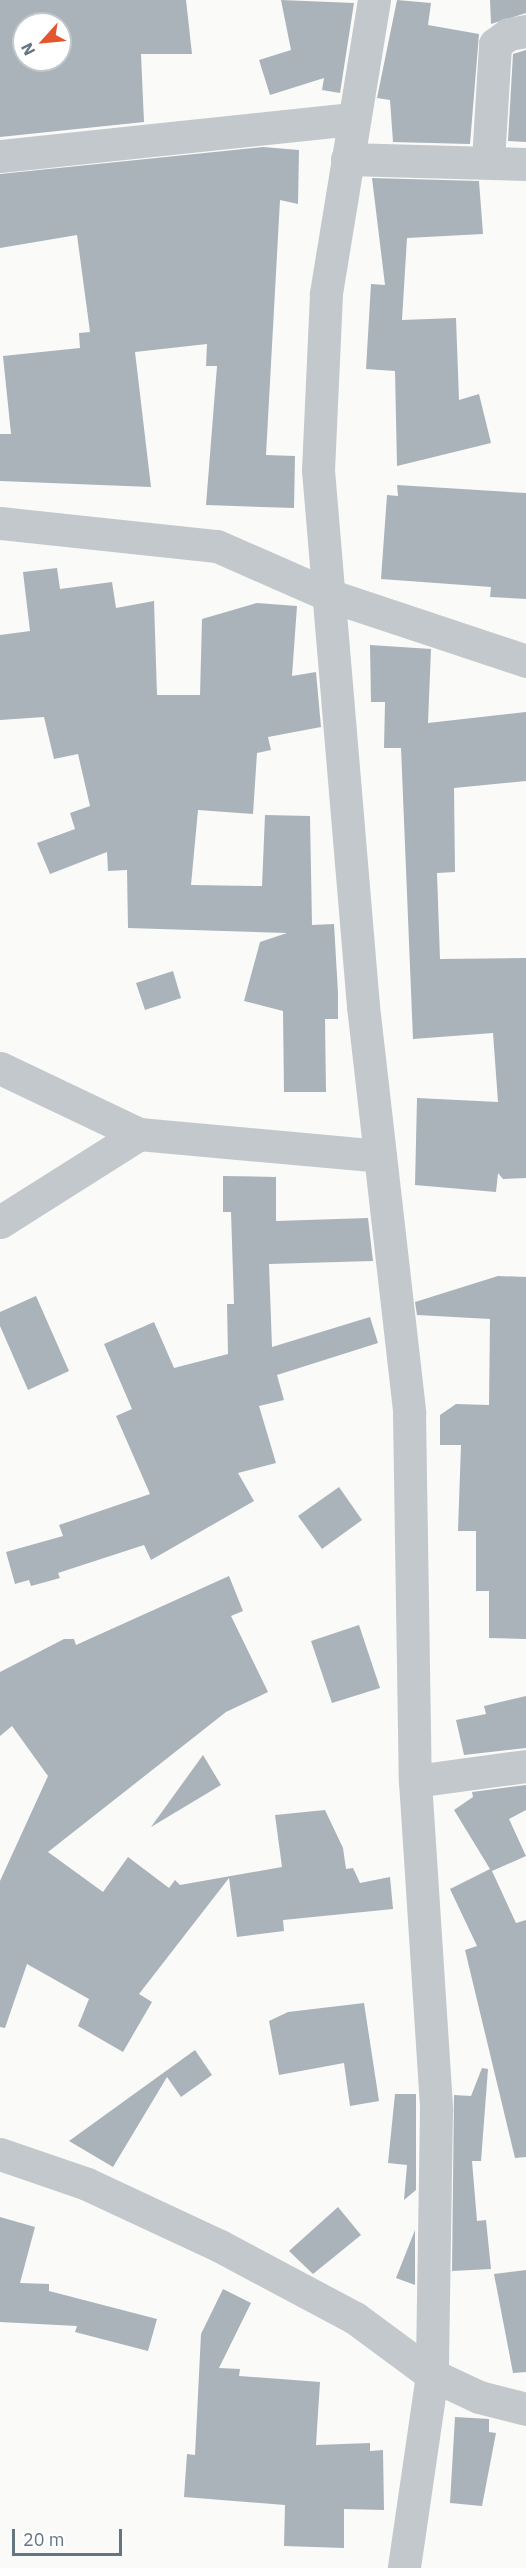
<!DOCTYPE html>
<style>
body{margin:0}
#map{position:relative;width:526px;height:2568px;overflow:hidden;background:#fafaf8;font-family:"IBM Plex Sans",sans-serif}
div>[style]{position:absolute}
.building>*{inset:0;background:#aab3b9}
.minor>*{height:33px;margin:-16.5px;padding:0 16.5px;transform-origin:16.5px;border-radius:16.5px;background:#c3c8cc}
span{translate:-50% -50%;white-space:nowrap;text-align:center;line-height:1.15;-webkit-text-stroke:6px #fff;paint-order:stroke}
.north{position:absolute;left:12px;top:12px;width:60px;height:60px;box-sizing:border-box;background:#fff;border:2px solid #c1c8cd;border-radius:50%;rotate:243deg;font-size:16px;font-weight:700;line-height:24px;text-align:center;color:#657683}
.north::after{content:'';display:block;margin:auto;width:21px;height:27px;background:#e4572e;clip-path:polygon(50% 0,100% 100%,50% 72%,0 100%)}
.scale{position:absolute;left:12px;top:2529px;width:110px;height:27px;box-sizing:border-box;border:3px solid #657683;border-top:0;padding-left:8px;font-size:18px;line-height:21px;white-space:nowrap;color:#657683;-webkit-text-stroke:4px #fff;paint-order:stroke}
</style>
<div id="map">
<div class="building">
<div style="clip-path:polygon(evenodd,0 0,186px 0,192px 54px,141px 54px,144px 122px,0 137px,0 0,24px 24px,60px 24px,60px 60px,24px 60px,24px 24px)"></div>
<div style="clip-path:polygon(281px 0,354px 3px,340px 93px,322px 90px,324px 78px,270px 95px,259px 60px,291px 50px)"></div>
<div style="clip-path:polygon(397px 0,431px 3px,428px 25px,479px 34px,470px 144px,393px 142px,390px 100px,377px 98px)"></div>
<div style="clip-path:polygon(490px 0,526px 0,526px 13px,491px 24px)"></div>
<div style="clip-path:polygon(526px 50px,526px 142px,508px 141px,513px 54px)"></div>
<div style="clip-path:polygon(263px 147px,299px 150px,298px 204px,280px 200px,266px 455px,295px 456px,294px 508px,206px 505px,217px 366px,206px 366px,207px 344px,135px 352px,151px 487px,0 481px,0 434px,11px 434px,3px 356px,80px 348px,79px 333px,90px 332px,77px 235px,0 248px,0 174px)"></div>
<div style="clip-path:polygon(372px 178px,479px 181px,483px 234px,407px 238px,402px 320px,456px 318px,459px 400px,479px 394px,491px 443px,397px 466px,395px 371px,366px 369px,371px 284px,385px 285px)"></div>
<div style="clip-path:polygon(397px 485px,526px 493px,526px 599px,490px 597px,491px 587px,381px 579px,387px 495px,398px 496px)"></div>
<div style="clip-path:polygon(57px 568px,60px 589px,112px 582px,116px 608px,154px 601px,157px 695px,200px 695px,202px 619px,257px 603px,297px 606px,292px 676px,316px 672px,321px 727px,268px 737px,271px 750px,257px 753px,253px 814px,198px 810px,191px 885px,262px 886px,265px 815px,310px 816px,312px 925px,334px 924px,338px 993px,338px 1019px,325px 1019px,326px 1092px,284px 1092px,283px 1011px,244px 1001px,260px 942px,287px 933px,128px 928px,127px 870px,108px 871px,107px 852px,50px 874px,37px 843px,75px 829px,70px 813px,90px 806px,78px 754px,54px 759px,44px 717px,0 720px,0 635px,30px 631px,23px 572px)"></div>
<div style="clip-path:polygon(370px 645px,431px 649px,428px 723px,526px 712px,526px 781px,454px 788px,455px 872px,437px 873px,440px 959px,526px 958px,526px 1178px,503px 1179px,498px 1173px,496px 1192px,415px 1185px,417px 1098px,498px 1102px,493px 1033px,413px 1039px,401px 748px,384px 748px,385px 702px,371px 702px)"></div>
<div style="clip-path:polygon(173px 971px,181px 998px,145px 1010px,136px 983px)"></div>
<div style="clip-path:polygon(223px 1176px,276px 1177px,276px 1221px,368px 1218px,373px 1261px,269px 1264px,272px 1347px,370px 1317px,378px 1343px,277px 1375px,284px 1400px,259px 1406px,276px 1463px,238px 1473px,254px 1501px,151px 1560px,144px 1545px,58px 1573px,60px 1578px,31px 1586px,29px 1580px,15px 1584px,6px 1552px,63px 1536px,59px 1525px,150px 1494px,116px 1416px,132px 1409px,104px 1344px,154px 1322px,174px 1368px,228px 1354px,227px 1304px,234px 1304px,231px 1212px,223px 1212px)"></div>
<div style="clip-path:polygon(498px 1276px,526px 1277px,526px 1639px,489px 1638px,489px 1591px,476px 1591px,476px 1531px,458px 1531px,461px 1445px,440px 1445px,440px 1415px,456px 1404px,489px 1405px,490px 1319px,417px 1315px,415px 1302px)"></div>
<div style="clip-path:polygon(36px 1296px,69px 1371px,28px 1390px,0 1326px,0 1312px)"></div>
<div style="clip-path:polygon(339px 1487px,362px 1520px,322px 1549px,298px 1516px)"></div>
<div style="clip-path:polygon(229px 1576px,243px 1611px,231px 1616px,268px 1692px,226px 1712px,48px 1852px,103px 1892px,128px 1857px,169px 1888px,175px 1880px,180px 1885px,282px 1867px,275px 1815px,325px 1810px,343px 1848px,346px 1869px,353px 1868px,360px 1883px,390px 1877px,393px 1909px,283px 1920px,284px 1931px,237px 1937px,229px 1878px,139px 1994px,152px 2002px,123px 2052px,78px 2026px,89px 1999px,27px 1964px,5px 2028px,0 2027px,0 1881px,48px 1776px,12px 1726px,0 1736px,0 1672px,64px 1639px,74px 1639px,76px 1645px)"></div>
<div style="clip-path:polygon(359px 1625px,380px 1688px,332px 1703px,311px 1641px)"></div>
<div style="clip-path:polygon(526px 1696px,526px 1748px,464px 1755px,456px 1720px,486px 1714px,484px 1706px)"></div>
<div style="clip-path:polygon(203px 1755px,221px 1785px,151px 1827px)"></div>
<div style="clip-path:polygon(526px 1785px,526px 1810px,509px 1819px,526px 1856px,492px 1871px,516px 1923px,526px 1920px,526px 2157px,515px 2158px,465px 1950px,477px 1946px,450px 1889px,490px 1869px,454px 1810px,473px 1797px,472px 1792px)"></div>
<div style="clip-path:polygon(364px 2003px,379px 2101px,350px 2106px,344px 2063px,279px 2075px,269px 2021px,288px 2012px)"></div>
<div style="clip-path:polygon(195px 2050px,212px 2075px,181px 2097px,167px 2077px,113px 2167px,69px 2141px)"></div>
<div style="clip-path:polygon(482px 2068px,488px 2069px,481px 2161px,472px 2161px,477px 2221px,486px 2220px,491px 2269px,452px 2271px,454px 2095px,471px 2096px)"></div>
<div style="clip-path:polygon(395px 2094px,416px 2094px,416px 2190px,404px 2200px,407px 2165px,388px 2163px)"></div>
<div style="clip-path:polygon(338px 2207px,361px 2235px,313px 2274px,289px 2251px)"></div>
<div style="clip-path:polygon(0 2217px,35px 2227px,20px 2283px,49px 2284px,49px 2291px,157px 2319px,148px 2351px,75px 2332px,77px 2326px,0 2322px)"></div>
<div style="clip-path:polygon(415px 2230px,415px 2285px,396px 2278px)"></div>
<div style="clip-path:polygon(526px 2270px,526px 2372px,513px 2373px,494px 2274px)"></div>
<div style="clip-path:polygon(223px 2289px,251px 2303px,219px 2368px,240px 2369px,239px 2376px,320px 2382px,316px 2445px,370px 2443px,370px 2451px,383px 2450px,384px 2510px,344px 2509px,344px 2548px,284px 2546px,285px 2505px,184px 2497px,187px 2454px,195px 2455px,201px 2334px)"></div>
<div style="clip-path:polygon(455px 2417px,489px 2419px,489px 2432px,496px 2433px,482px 2506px,450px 2503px)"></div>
</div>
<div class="minor">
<div style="left:374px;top:0;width:298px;rotate:99.3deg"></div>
<div style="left:326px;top:294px;width:176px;rotate:92.6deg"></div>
<div style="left:318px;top:470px;width:538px;rotate:85.2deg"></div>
<div style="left:363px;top:1006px;width:409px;rotate:83.5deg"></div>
<div style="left:409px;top:1412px;width:369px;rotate:89.1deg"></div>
<div style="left:415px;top:1781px;width:329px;rotate:86.3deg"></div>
<div style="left:436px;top:2109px;width:266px;rotate:90.9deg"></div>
<div style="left:432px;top:2375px;width:195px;rotate:98.3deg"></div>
<div style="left:0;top:156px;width:354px;rotate:-6deg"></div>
<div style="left:347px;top:159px;width:179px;rotate:1.6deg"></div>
<div style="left:488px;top:160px;width:116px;rotate:-86.5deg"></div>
<div style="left:495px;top:44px;width:17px;rotate:-36deg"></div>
<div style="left:509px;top:34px;width:17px;rotate:-10deg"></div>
<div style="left:0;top:523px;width:218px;rotate:6.1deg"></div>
<div style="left:217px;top:546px;width:124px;rotate:23.7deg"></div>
<div style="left:331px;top:596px;width:206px;rotate:18.4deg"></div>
<div style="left:0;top:1068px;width:154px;rotate:25.4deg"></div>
<div style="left:0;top:1222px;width:165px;rotate:-32.3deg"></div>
<div style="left:139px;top:1134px;width:242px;rotate:5.2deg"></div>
<div style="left:415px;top:1781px;width:112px;rotate:-7.7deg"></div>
<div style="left:0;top:2154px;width:92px;rotate:19deg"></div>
<div style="left:87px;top:2184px;width:147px;rotate:25deg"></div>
<div style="left:220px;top:2246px;width:153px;rotate:28.1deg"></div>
<div style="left:355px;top:2318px;width:96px;rotate:36.5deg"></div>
<div style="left:432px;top:2375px;width:52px;rotate:25.1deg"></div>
<div style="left:479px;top:2397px;width:49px;rotate:14.3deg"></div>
</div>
<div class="north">N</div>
<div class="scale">20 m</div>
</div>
